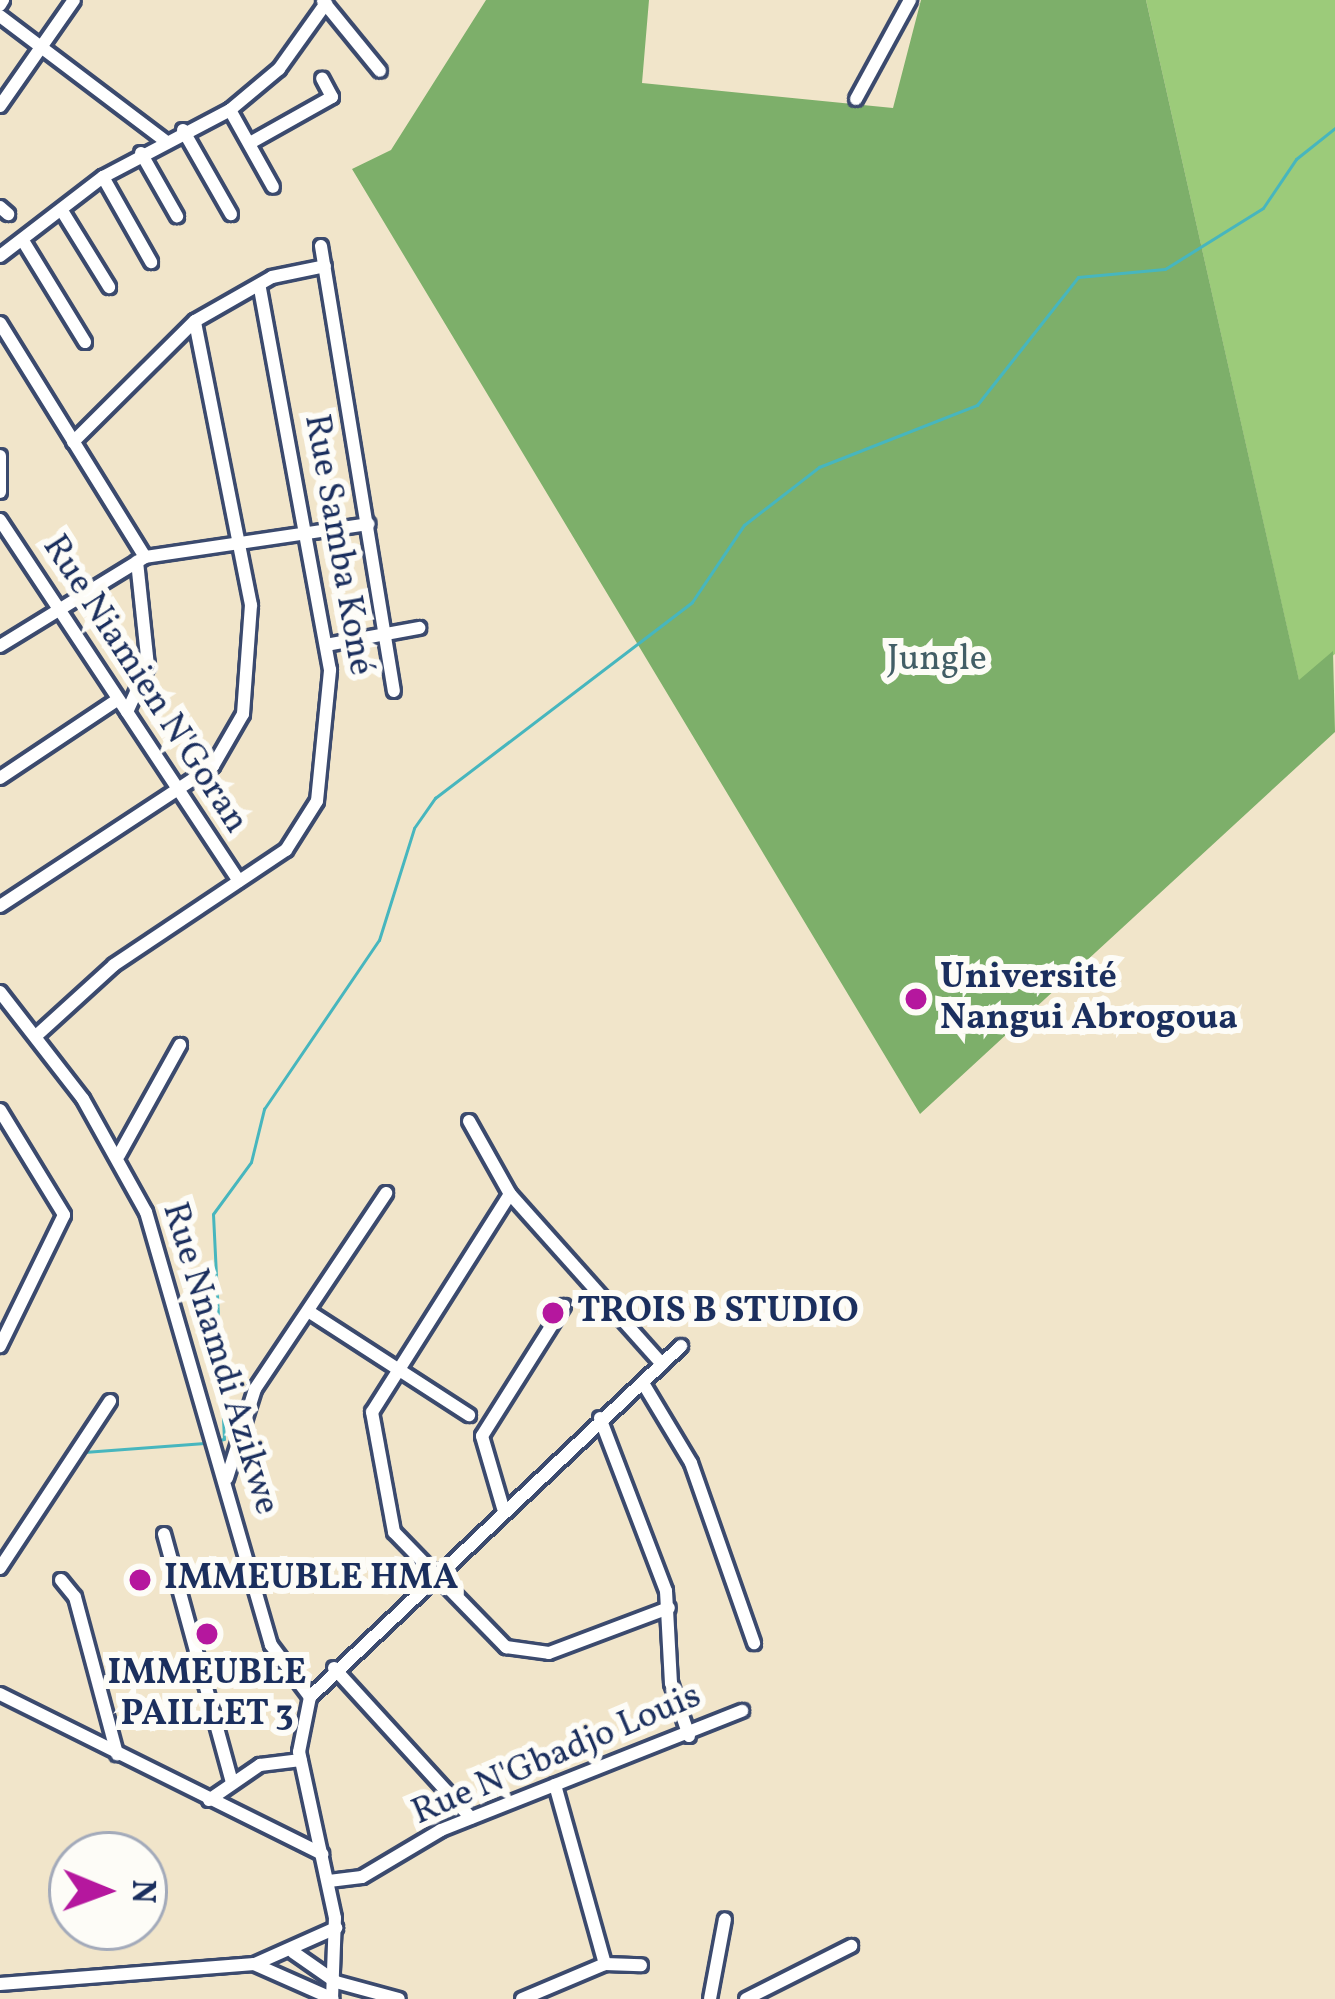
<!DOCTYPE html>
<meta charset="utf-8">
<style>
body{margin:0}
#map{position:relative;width:1335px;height:1999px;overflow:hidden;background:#f1e5ca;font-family:Vollkorn,serif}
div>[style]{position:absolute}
.green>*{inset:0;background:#9ccb7a}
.forest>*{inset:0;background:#7daf6a}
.stream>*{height:3px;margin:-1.5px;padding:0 1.5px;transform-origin:1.5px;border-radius:1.5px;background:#47b6be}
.roads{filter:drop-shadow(3px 0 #3b4a6e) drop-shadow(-3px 0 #3b4a6e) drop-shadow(0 3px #3b4a6e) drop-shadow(0 -3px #3b4a6e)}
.street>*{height:12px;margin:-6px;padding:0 6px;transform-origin:6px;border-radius:6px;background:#fff}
.dots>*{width:33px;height:33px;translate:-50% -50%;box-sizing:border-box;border:6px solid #fdfcf7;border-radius:50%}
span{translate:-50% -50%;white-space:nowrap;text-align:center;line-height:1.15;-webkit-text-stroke:12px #fdfcf7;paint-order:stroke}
.street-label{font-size:36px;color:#1b2f5e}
.park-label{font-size:36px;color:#425e66}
.poi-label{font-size:36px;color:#1b2f5e;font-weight:700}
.left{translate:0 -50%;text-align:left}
.north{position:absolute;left:48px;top:1831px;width:120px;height:120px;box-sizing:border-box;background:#fdfcf7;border:3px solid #a3aaba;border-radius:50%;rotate:91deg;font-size:33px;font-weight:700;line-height:48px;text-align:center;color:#1b2f5e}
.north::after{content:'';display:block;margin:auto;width:42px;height:54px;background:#b5179e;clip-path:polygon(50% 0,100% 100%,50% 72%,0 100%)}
</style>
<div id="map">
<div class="green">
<div style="clip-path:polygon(1146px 0,1335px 0,1335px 654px,1299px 681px)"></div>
</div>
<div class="forest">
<div style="clip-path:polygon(486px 0,649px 0,642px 83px,893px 108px,921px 0,1146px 0,1299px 680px,1333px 651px,1335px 732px,920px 1114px,352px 169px,391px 150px)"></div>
</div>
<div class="stream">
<div style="left:215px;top:1441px;width:9px;rotate:-13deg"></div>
<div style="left:224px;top:1439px;width:225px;rotate:-92.8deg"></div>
<div style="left:213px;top:1214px;width:64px;rotate:-53.8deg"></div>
<div style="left:251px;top:1162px;width:55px;rotate:-76.2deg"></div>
<div style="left:264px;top:1109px;width:204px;rotate:-55.8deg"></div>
<div style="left:379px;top:940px;width:117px;rotate:-72.6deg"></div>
<div style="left:414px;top:828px;width:37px;rotate:-55deg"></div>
<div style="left:435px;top:798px;width:323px;rotate:-37.3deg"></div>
<div style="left:692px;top:602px;width:93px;rotate:-56deg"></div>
<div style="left:744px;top:525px;width:95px;rotate:-37.7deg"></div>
<div style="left:819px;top:467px;width:170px;rotate:-21.4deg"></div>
<div style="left:977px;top:405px;width:163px;rotate:-51.7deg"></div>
<div style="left:1078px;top:277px;width:87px;rotate:-5.3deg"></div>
<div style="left:1165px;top:269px;width:115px;rotate:-31.9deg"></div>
<div style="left:1263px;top:208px;width:59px;rotate:-56deg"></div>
<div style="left:1296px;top:159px;width:50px;rotate:-38.5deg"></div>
<div style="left:84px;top:1452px;width:121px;rotate:-4.3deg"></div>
</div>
<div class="roads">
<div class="street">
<div style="left:323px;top:1px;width:90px;rotate:50.8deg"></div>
<div style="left:0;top:5px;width:6px;rotate:-59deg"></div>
<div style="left:0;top:16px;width:206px;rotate:37.1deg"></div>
<div style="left:856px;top:99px;width:113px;rotate:-61.4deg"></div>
<div style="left:0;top:106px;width:129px;rotate:-55.1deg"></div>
<div style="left:230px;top:110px;width:88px;rotate:60.8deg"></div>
<div style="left:183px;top:130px;width:97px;rotate:60.3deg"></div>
<div style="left:250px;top:143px;width:94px;rotate:-29.3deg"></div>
<div style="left:332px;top:97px;width:21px;rotate:-118deg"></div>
<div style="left:141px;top:153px;width:73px;rotate:60.3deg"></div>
<div style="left:103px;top:177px;width:98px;rotate:60.5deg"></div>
<div style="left:0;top:207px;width:11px;rotate:41deg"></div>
<div style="left:64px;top:214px;width:86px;rotate:58.3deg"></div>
<div style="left:25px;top:244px;width:115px;rotate:58.5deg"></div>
<div style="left:321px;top:246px;width:451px;rotate:80.7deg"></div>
<div style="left:0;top:256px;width:130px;rotate:-37.5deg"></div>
<div style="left:103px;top:177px;width:144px;rotate:-27.8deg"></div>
<div style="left:230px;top:110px;width:64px;rotate:-39.9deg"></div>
<div style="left:279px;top:69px;width:81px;rotate:-54.5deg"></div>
<div style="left:0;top:323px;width:275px;rotate:58.2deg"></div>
<div style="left:73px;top:442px;width:172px;rotate:-44.8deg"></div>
<div style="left:195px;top:321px;width:89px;rotate:-29.7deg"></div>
<div style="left:272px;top:277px;width:54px;rotate:-11.7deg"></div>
<div style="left:0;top:456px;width:36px;rotate:90deg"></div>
<div style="left:0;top:520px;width:433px;rotate:56.5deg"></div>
<div style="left:326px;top:645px;width:95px;rotate:-10.4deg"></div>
<div style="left:0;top:646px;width:170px;rotate:-31.5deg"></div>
<div style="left:145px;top:557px;width:226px;rotate:-8.4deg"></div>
<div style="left:127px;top:712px;width:51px;rotate:-65.5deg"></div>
<div style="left:148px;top:666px;width:105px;rotate:-96deg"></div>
<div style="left:0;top:778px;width:137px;rotate:-33.7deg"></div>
<div style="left:0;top:906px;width:255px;rotate:-33.3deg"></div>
<div style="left:213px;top:766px;width:60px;rotate:-60deg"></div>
<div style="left:243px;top:714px;width:109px;rotate:-85.8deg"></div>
<div style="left:251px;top:605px;width:289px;rotate:-101.2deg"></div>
<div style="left:0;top:992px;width:135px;rotate:52.2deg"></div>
<div style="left:83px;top:1099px;width:129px;rotate:60.9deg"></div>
<div style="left:146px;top:1212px;width:451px;rotate:73.9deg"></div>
<div style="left:271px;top:1645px;width:65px;rotate:53.1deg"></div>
<div style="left:36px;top:1036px;width:105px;rotate:-42.3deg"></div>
<div style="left:114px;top:965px;width:207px;rotate:-33.8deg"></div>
<div style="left:286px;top:850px;width:58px;rotate:-57.7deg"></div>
<div style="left:317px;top:801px;width:132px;rotate:-84.3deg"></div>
<div style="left:330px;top:670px;width:389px;rotate:-100.4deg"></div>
<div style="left:0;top:1110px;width:123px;rotate:58.6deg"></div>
<div style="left:64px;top:1215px;width:146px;rotate:116deg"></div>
<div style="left:469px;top:1121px;width:84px;rotate:60.7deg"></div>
<div style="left:510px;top:1194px;width:258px;rotate:122.3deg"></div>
<div style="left:372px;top:1412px;width:122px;rotate:79.6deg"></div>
<div style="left:394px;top:1532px;width:161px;rotate:45.8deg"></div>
<div style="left:506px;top:1647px;width:43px;rotate:7.9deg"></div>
<div style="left:549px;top:1653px;width:128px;rotate:-20.6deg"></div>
<div style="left:119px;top:1155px;width:126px;rotate:-61deg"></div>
<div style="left:510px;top:1194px;width:228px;rotate:48.2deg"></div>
<div style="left:308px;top:1311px;width:192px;rotate:32.9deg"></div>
<div style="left:643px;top:1383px;width:93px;rotate:59deg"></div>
<div style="left:691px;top:1463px;width:191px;rotate:70.7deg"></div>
<div style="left:600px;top:1418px;width:185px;rotate:69.1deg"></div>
<div style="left:666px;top:1591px;width:92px;rotate:86.9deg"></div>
<div style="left:671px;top:1683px;width:56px;rotate:71.2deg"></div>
<div style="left:227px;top:1478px;width:93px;rotate:-72.5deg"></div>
<div style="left:255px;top:1389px;width:236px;rotate:-56.2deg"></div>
<div style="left:503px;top:1508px;width:75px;rotate:-106.3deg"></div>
<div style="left:482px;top:1436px;width:154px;rotate:-57.8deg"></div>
<div style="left:164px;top:1534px;width:257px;rotate:74.7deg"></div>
<div style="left:0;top:1568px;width:200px;rotate:-56.6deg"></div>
<div style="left:61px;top:1580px;width:22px;rotate:51deg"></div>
<div style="left:75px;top:1597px;width:163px;rotate:75deg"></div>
<div style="left:334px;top:1668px;width:203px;rotate:47.6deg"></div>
<div style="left:0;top:1694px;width:360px;rotate:26.4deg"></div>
<div style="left:555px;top:1785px;width:186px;rotate:74.4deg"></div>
<div style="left:209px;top:1800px;width:62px;rotate:-34.5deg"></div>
<div style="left:260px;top:1765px;width:41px;rotate:-7deg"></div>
<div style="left:329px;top:1881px;width:33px;rotate:-7deg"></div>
<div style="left:362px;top:1877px;width:92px;rotate:-30.7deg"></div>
<div style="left:441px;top:1830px;width:324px;rotate:-21.6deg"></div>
<div style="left:293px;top:1952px;width:52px;rotate:34.9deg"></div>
<div style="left:336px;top:1982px;width:65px;rotate:15.1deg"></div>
<div style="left:255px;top:1964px;width:89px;rotate:-24deg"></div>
<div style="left:0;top:1984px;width:255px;rotate:-4.5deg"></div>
<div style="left:254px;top:1964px;width:86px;rotate:23.9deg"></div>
<div style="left:332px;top:1999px;width:81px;rotate:-87.9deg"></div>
<div style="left:335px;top:1918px;width:170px;rotate:-102.2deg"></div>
<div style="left:299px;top:1752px;width:56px;rotate:-78.7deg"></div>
<div style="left:310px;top:1697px;width:511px;rotate:-43.41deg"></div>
<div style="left:522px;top:1999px;width:90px;rotate:-22.9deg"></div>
<div style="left:605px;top:1964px;width:36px;rotate:2deg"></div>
<div style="left:710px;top:1999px;width:81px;rotate:-79.4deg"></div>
<div style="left:746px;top:1999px;width:118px;rotate:-26.8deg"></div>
</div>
</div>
<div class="dots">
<div style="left:916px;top:999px;background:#b5179e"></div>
<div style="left:553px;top:1313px;background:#b5179e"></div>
<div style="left:140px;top:1580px;background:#b5179e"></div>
<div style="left:207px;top:1634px;background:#b5179e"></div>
</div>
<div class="street-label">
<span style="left:337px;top:545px;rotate:80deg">Rue Samba Koné</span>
<span style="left:144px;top:685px;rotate:57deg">Rue Niamien N'Goran</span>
<span style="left:219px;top:1359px;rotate:73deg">Rue Nnamdi Azikwe</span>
<span style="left:557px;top:1756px;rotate:-23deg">Rue N'Gbadjo Louis</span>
</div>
<div class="park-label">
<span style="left:937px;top:661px">Jungle</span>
</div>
<div class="poi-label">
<span class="left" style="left:940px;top:999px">Université<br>Nangui Abrogoua</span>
<span class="left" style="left:577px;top:1313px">TROIS B STUDIO</span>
<span class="left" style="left:164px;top:1580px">IMMEUBLE HMA</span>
<span style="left:207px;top:1695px">IMMEUBLE<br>PAILLET 3</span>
</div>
<div class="north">N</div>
</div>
